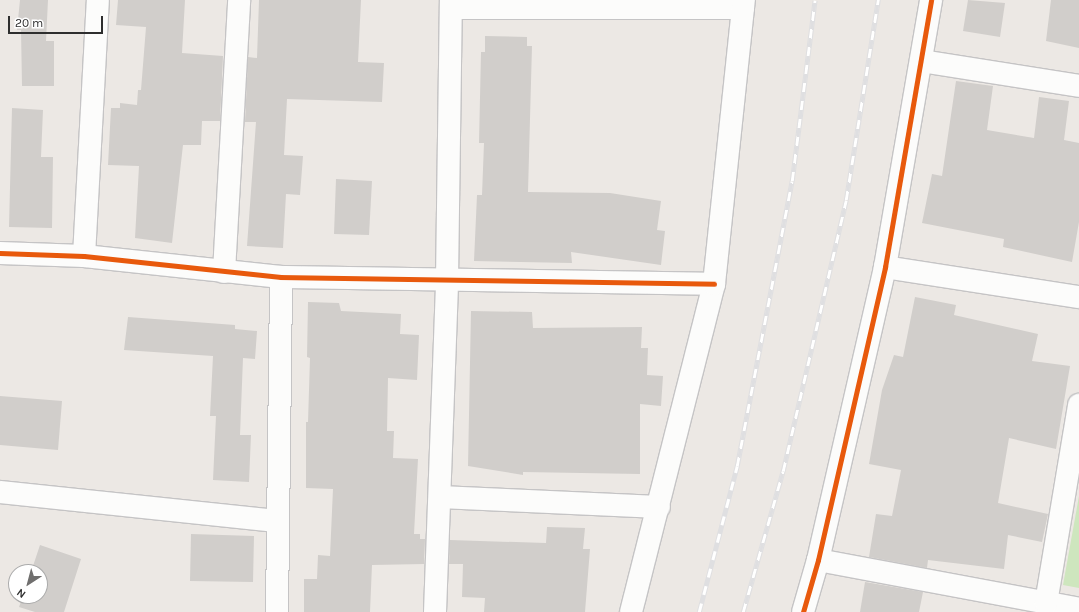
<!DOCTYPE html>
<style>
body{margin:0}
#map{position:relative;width:1079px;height:612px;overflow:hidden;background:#ece8e4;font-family:Karla,sans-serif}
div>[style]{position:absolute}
.green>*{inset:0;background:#cee6be}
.building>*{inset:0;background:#d1cecb}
.roads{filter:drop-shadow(1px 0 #c5c4c5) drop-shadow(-1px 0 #c5c4c5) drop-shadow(0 1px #c5c4c5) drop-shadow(0 -1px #c5c4c5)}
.minor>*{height:22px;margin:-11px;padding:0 11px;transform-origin:11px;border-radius:11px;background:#fcfcfb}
.rail>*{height:4.5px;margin-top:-2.25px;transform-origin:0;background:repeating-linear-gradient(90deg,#fff 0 9px,#dfdfe1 0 18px);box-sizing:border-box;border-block:1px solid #dfdfe1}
.cycleway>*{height:5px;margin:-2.5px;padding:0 2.5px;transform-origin:2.5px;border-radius:2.5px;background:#e8590c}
span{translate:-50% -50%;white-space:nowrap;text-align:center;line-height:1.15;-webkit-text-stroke:3px #fff;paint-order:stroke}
.north{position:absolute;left:8px;top:564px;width:40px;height:40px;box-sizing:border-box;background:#fff;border:1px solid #ababab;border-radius:50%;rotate:216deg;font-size:11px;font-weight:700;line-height:16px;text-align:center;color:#2e2e2e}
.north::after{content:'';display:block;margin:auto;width:14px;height:18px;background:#706f6e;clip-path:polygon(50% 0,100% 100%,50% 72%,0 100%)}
.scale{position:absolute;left:8px;top:16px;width:95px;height:18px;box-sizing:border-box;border:2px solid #2e2e2e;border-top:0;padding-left:5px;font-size:12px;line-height:14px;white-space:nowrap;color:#2e2e2e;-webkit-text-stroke:3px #fff;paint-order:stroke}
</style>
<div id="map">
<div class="green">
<div style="clip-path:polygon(1079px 496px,1079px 588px,1063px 585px)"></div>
</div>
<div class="building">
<div style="clip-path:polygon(20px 0,48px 0,46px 41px,54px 41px,54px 86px,22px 86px,21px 30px,17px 30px)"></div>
<div style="clip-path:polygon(118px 0,185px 0,182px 53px,223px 56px,220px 121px,202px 121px,201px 145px,183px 145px,172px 243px,135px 238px,139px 166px,108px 165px,111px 108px,120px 108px,120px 103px,137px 105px,138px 90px,141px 90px,146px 27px,116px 25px)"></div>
<div style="clip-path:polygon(259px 0,361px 0,358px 62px,384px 63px,382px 102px,287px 99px,284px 155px,303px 156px,300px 195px,286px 194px,283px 248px,247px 246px,256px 122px,245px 122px,248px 57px,257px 58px)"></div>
<div style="clip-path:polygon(968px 0,1005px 3px,1000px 37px,963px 31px)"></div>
<div style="clip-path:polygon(1051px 0,1079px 0,1079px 48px,1046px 41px)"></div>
<div style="clip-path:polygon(485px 36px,527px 37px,527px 46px,532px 46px,528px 192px,610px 193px,661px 201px,657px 230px,665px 231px,661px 265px,571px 252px,572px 263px,474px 261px,477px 195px,482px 195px,484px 143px,479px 143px,481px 52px,485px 52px)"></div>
<div style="clip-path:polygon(956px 81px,993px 86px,987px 130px,1034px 138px,1039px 97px,1069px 101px,1064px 140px,1079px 143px,1079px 222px,1072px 262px,1003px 247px,1004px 239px,922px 223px,932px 174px,942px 176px)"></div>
<div style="clip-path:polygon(12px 108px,43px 110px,41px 157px,53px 157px,52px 228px,9px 227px)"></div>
<div style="clip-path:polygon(336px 179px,372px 181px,369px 235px,334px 234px)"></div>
<div style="clip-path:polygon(915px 297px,956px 305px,954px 315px,1038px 334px,1032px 361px,1070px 366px,1056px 449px,1009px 438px,998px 503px,1048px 514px,1042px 542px,1008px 535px,1004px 569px,928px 560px,927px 568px,869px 557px,876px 514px,892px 516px,901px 470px,869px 464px,882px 390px,894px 355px,903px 357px)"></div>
<div style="clip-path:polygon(308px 302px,339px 303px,341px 311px,401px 314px,400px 334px,419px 335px,417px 380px,388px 378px,387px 431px,394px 431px,393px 458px,418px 459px,414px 534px,420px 534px,420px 539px,425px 539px,424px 564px,372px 565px,370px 612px,304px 612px,304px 579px,317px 579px,318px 555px,330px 556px,333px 489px,306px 488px,306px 422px,308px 422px,310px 358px,307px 357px)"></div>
<div style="clip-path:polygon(471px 311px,532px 312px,533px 328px,642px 327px,641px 348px,648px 348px,647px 375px,663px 376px,661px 406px,640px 404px,640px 474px,523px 472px,523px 475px,468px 466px)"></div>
<div style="clip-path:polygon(128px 317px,235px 325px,235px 329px,257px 331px,255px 359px,243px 358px,240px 435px,251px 435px,249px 482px,213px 480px,216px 416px,210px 416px,213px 356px,124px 350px)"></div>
<div style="clip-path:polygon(0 396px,62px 401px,58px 450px,0 445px)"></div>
<div style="clip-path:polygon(547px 527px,585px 528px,583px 549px,590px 549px,585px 612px,484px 612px,485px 598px,462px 597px,463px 564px,449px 564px,450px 540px,546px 543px)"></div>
<div style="clip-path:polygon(191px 534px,254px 536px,253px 582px,190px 581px)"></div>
<div style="clip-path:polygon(40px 545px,81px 559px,64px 612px,35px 612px,19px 607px,23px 596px,40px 596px,40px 572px,31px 572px)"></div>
<div style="clip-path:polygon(865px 582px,923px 592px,919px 612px,860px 612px)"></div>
</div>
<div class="roads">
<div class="minor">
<div style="left:451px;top:8px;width:292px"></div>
<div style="left:922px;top:61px;width:159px;rotate:9deg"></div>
<div style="left:0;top:253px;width:84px;rotate:2deg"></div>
<div style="left:84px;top:256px;width:198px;rotate:6.1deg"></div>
<div style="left:281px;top:277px;width:433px;rotate:0.9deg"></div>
<div style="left:84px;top:256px;width:256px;rotate:-86.9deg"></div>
<div style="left:885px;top:267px;width:196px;rotate:8.8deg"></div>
<div style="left:224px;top:272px;width:272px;rotate:-86.8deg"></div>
<div style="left:0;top:492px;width:279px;rotate:6deg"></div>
<div style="left:440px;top:497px;width:219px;rotate:2.6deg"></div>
<div style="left:818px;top:560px;width:266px;rotate:10.6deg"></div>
<div style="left:1046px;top:603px;width:201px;rotate:-80.5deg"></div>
<div style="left:277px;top:612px;width:335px;rotate:-89.3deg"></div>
<div style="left:435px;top:612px;width:332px;rotate:-87.9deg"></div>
<div style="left:447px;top:280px;width:280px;rotate:-89.2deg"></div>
<div style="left:631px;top:612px;width:338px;rotate:-75.8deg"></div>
<div style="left:714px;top:284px;width:286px;rotate:-84deg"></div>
<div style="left:803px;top:612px;width:54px;rotate:-73.9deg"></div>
<div style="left:818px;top:560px;width:301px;rotate:-77.1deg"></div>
<div style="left:885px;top:267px;width:271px;rotate:-80.2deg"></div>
</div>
</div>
<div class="rail">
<div style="left:699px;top:612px;width:151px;rotate:-75.4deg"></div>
<div style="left:737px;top:466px;width:290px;rotate:-79.1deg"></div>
<div style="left:792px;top:181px;width:182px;rotate:-82.8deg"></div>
<div style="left:743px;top:612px;width:147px;rotate:-74.2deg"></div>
<div style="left:783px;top:471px;width:278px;rotate:-76.9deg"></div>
<div style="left:846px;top:200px;width:203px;rotate:-80.9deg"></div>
</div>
<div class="cycleway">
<div style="left:0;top:253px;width:84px;rotate:2deg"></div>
<div style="left:84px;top:256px;width:198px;rotate:6.1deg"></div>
<div style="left:281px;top:277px;width:433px;rotate:0.9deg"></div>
<div style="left:803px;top:612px;width:54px;rotate:-73.9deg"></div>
<div style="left:818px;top:560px;width:301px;rotate:-77.1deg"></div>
<div style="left:885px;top:267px;width:271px;rotate:-80.2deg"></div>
</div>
<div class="north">N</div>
<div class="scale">20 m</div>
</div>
